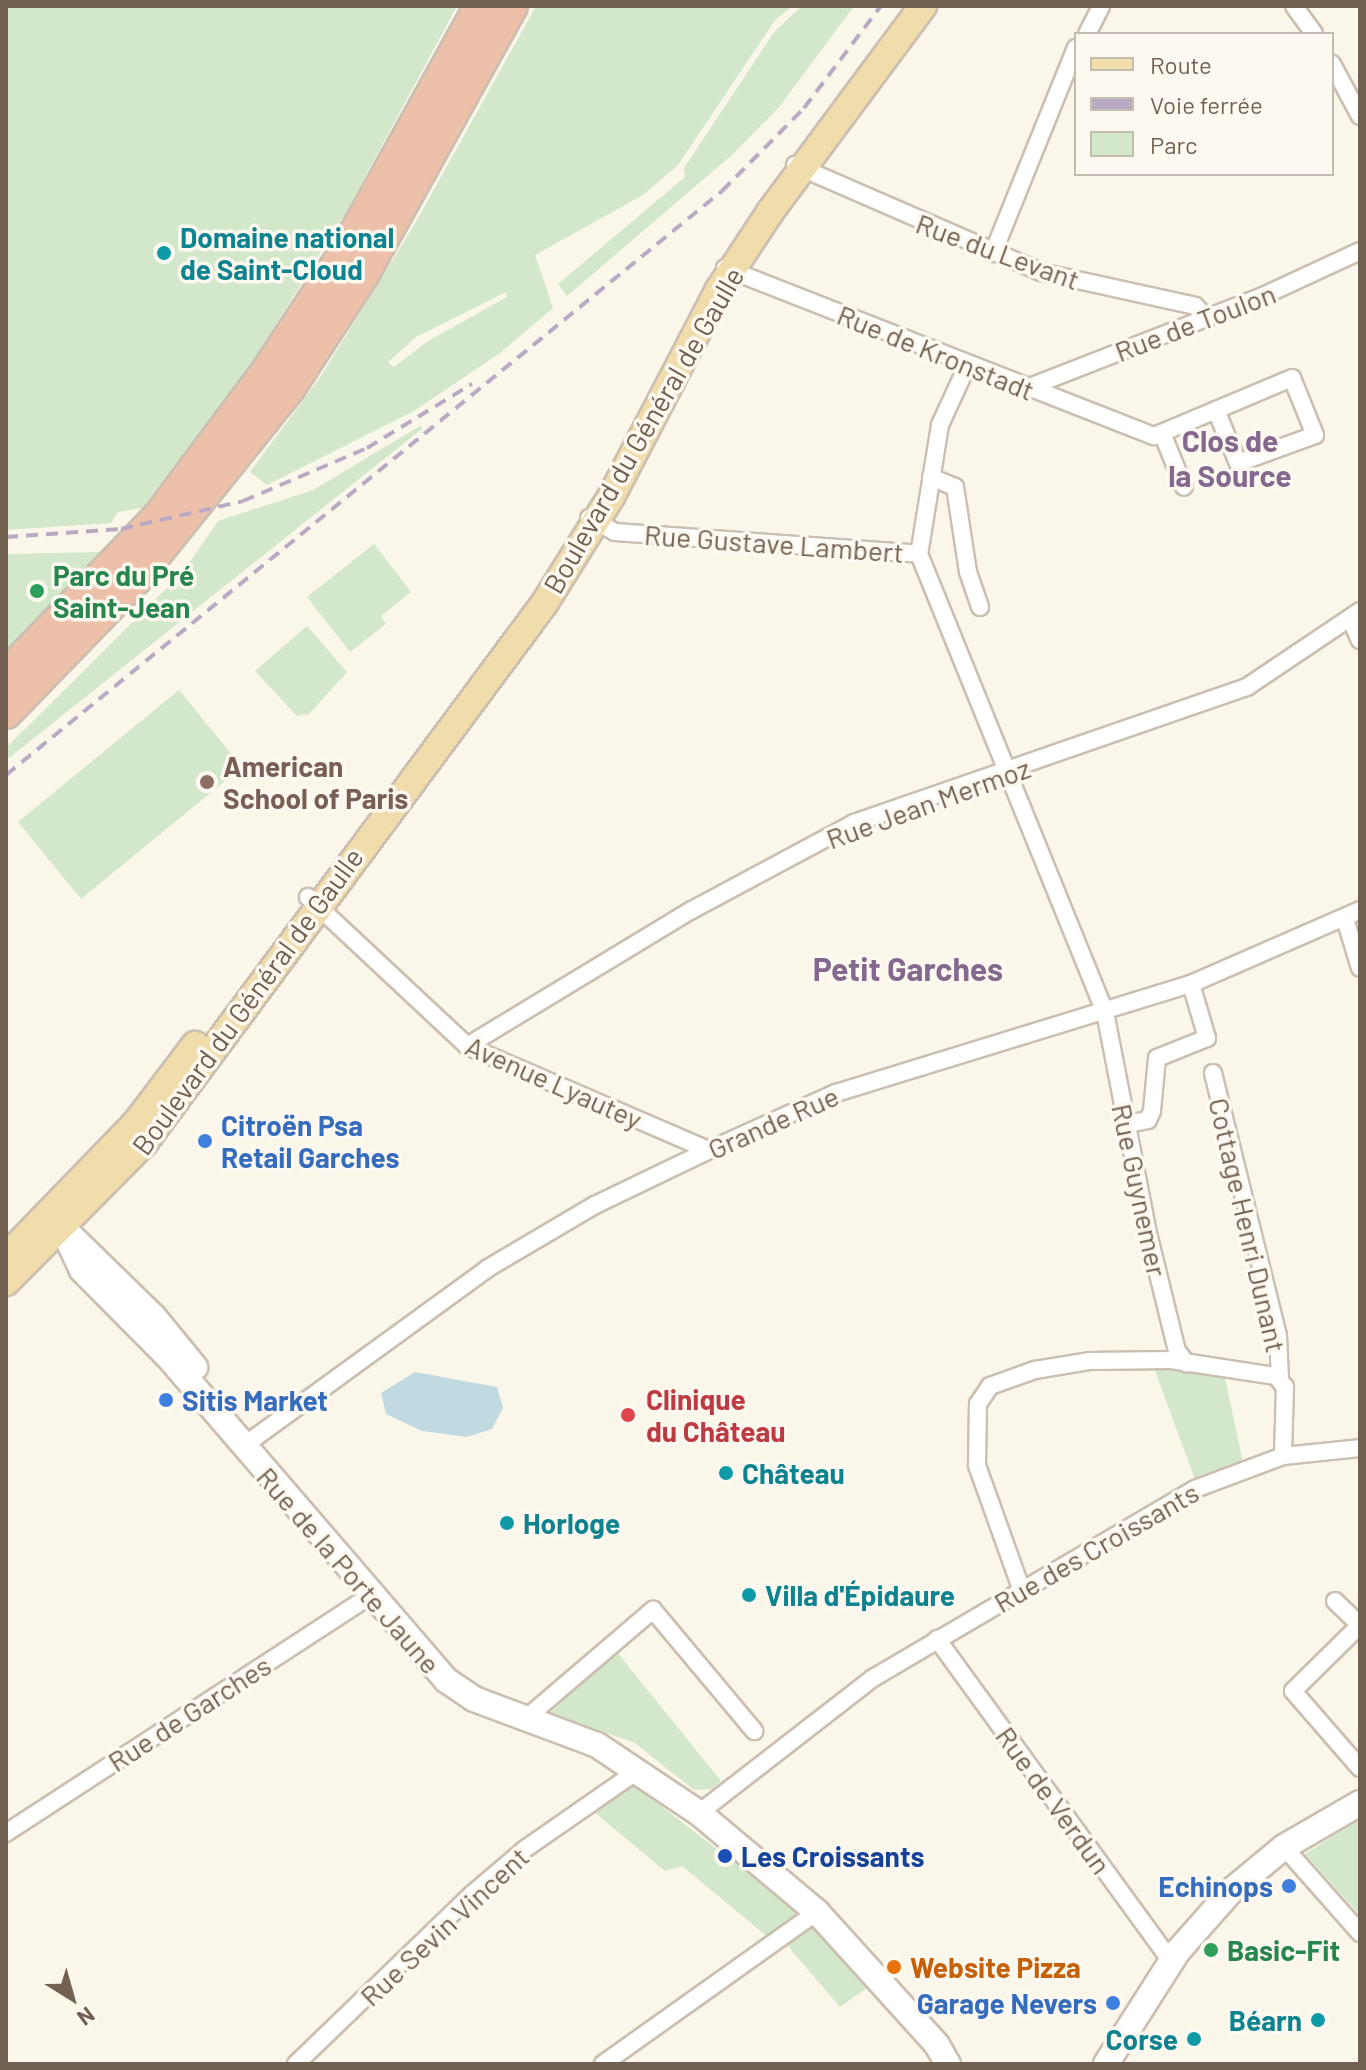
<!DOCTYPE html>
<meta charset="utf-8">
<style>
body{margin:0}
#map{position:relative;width:1366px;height:2070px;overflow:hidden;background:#faf6ea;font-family:Barlow,sans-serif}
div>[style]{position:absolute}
.green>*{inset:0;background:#d3e7ca}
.water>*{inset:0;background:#c1dae2}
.roads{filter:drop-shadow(2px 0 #cbbfb1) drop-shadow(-2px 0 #cbbfb1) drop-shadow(0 2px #cbbfb1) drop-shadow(0 -2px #cbbfb1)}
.street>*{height:16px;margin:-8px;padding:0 8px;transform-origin:8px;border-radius:8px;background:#fff}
.secondary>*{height:24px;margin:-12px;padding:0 12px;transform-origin:12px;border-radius:12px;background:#fff}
.primary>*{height:26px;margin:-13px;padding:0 13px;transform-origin:13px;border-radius:13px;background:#f1ddab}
.highway>*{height:30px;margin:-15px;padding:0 15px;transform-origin:15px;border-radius:15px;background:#edc1a9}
.rail>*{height:4px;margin-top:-2px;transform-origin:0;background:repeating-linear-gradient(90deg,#baa9c3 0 12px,transparent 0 20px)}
.dots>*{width:22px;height:22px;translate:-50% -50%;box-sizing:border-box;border:4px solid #fdf9f0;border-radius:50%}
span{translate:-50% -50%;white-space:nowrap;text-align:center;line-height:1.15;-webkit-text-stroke:7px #fdf9f0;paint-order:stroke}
.culture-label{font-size:28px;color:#0d838f;font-weight:700}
.left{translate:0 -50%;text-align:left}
.right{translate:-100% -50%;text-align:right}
.street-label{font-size:28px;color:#726050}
.leisure-label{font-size:28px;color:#27864d;font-weight:700}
.education-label{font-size:28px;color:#785e54;font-weight:700}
.shop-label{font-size:28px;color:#366cbe;font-weight:700}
.health-label{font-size:28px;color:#be3a42;font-weight:700}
.transit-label{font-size:28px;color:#164399;font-weight:700}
.food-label{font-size:28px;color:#c56008;font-weight:700}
.neighbourhood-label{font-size:30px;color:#85688e;font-weight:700}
.quarter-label{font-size:32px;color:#85688e;font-weight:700}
.frame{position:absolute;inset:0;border:8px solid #726050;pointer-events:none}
.legend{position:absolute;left:1074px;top:32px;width:260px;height:144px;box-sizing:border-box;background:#fdf9f0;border:2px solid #c5bcb0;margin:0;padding:10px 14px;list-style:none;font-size:24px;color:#726050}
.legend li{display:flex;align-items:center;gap:16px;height:40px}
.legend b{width:40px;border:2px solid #c5bcb0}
.north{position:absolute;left:32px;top:1958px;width:80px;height:80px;-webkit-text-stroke:6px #fdf9f0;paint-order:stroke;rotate:143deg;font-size:22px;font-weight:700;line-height:32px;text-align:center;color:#726050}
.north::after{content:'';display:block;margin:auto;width:28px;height:36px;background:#726050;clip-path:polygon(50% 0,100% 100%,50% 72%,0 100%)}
</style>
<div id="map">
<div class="green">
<div style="clip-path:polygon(6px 6px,457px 6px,346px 212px,250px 366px,142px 508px,118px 512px,111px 523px,6px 530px)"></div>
<div style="clip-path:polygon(evenodd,536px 6px,793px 6px,775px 20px,678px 165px,643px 195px,535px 255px,553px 308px,500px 353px,414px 411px,267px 485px,250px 472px,319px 379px,413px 227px,536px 6px,506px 292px,507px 297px,428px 341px,394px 367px,388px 362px,416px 337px,506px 292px)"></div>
<div style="clip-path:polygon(802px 6px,854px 6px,780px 106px,733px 154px,567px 296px,558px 284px,685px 177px,684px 168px,775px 31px)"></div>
<div style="clip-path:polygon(420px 426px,423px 428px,9px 758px,6px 748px,183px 572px,218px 521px,313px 490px)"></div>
<div style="clip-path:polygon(374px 544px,411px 592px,381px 616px,386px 624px,350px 652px,307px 597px)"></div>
<div style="clip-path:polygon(105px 552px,38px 623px,6px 652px,6px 554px)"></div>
<div style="clip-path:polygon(307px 626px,347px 672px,309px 714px,297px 716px,255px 671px)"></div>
<div style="clip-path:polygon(179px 690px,242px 767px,81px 899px,18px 822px)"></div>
<div style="clip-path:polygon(1154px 1368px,1225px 1378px,1243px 1463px,1196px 1482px)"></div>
<div style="clip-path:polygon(616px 1651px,721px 1781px,712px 1789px,694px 1790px,635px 1743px,550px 1713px)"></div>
<div style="clip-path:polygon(634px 1785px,727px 1857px,755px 1870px,801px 1915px,768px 1937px,682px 1866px,665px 1871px,594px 1812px)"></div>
<div style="clip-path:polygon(1360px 1819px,1360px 1915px,1305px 1854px)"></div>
<div style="clip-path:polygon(813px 1927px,870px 1986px,840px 2007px,787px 1945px)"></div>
</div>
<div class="water">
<div style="clip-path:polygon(415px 1372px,497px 1387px,503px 1408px,492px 1429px,467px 1437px,422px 1431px,386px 1414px,381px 1393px)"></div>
</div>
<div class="roads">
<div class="street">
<div style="left:1294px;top:6px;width:34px;rotate:54deg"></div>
<div style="left:1087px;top:34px;width:31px;rotate:-63deg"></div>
<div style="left:1332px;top:64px;width:59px;rotate:61.7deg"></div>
<div style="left:795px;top:165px;width:268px;rotate:23.5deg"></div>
<div style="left:1041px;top:272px;width:158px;rotate:12.4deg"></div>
<div style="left:1195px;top:306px;width:17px;rotate:45deg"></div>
<div style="left:993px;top:253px;width:221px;rotate:-68deg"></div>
<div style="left:725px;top:268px;width:461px;rotate:21.4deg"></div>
<div style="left:1154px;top:436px;width:67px;rotate:-22.8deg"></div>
<div style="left:1216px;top:410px;width:57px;rotate:67.5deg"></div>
<div style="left:1238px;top:463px;width:82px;rotate:-20deg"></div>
<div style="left:1315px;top:435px;width:61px;rotate:-112deg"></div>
<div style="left:1292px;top:378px;width:82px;rotate:157.2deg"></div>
<div style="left:968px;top:364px;width:67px;rotate:114.7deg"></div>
<div style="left:940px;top:425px;width:131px;rotate:99.2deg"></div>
<div style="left:919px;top:554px;width:494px;rotate:67.9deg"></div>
<div style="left:1105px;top:1012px;width:221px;rotate:79deg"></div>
<div style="left:1147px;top:1229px;width:126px;rotate:76.2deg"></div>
<div style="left:1177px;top:1351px;width:16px;rotate:52deg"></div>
<div style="left:1027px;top:388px;width:251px;rotate:-21.3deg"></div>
<div style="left:1261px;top:297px;width:109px;rotate:-24.9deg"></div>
<div style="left:1162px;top:433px;width:58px;rotate:67.8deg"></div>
<div style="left:931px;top:477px;width:26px;rotate:23deg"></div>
<div style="left:955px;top:487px;width:86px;rotate:81.3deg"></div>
<div style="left:968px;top:572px;width:37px;rotate:71deg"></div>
<div style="left:589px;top:518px;width:30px;rotate:28deg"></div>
<div style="left:615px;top:532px;width:305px;rotate:4.1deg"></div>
<div style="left:1350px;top:618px;width:24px;rotate:66deg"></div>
<div style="left:308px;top:897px;width:218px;rotate:43.1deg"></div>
<div style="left:467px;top:1046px;width:263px;rotate:23.3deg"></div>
<div style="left:1345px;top:919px;width:51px;rotate:73deg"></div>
<div style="left:467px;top:1046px;width:263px;rotate:-31.2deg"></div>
<div style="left:692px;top:910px;width:184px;rotate:-28.2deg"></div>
<div style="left:854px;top:823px;width:416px;rotate:-19.1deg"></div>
<div style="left:1247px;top:687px;width:136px;rotate:-33.9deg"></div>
<div style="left:1213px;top:1073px;width:271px;rotate:76.1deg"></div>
<div style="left:1278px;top:1336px;width:42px;rotate:87.3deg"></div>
<div style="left:1126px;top:1124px;width:22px;rotate:-10deg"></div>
<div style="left:1148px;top:1120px;width:10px;rotate:-66deg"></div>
<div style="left:1152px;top:1111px;width:53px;rotate:-84.6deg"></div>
<div style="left:1157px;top:1058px;width:54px;rotate:-21.8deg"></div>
<div style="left:1207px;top:1038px;width:56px;rotate:-106.5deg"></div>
<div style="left:242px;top:1447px;width:304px;rotate:-36deg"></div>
<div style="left:488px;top:1268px;width:124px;rotate:-30.5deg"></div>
<div style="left:595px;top:1205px;width:120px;rotate:-25.7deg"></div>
<div style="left:703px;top:1153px;width:146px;rotate:-24.3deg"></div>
<div style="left:836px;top:1093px;width:371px;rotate:-17.1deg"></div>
<div style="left:1191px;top:984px;width:184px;rotate:-23.6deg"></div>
<div style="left:1022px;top:1591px;width:134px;rotate:-109.7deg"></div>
<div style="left:977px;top:1465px;width:61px;rotate:-89.1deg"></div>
<div style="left:978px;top:1404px;width:22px;rotate:-56deg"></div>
<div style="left:990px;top:1386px;width:48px;rotate:-19.6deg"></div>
<div style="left:1035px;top:1370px;width:56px;rotate:-9.3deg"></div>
<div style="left:1090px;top:1361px;width:81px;rotate:-0.7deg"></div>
<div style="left:1171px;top:1360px;width:106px;rotate:8.7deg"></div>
<div style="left:1276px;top:1376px;width:14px;rotate:51deg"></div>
<div style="left:1285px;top:1387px;width:69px;rotate:91.7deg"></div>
<div style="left:1335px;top:1601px;width:35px;rotate:44deg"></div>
<div style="left:1360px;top:1625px;width:94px;rotate:135.4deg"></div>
<div style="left:1293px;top:1691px;width:102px;rotate:49deg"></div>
<div style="left:937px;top:1639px;width:398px;rotate:54deg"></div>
<div style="left:524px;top:1720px;width:170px;rotate:-40.5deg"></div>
<div style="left:653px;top:1610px;width:158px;rotate:50.1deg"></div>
<div style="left:699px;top:1813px;width:220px;rotate:-37.8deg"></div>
<div style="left:873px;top:1678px;width:373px;rotate:-30.4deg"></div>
<div style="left:1195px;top:1489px;width:94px;rotate:-20.6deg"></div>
<div style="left:1283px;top:1456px;width:77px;rotate:-5.9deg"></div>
<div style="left:6px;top:1833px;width:438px;rotate:-33.1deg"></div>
<div style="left:1284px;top:1847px;width:115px;rotate:48.5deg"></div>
<div style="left:296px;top:2064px;width:243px;rotate:-44deg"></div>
<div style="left:471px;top:1895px;width:71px;rotate:-40.4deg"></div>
<div style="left:525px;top:1849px;width:124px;rotate:-34.8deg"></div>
<div style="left:627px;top:1778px;width:14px;rotate:-56deg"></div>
<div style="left:603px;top:2064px;width:262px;rotate:-35.4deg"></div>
</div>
<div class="secondary">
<div style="left:63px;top:1230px;width:44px;rotate:64.6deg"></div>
<div style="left:82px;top:1270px;width:125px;rotate:45.3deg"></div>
<div style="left:170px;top:1359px;width:423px;rotate:49.3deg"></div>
<div style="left:446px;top:1680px;width:34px;rotate:34deg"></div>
<div style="left:474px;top:1699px;width:131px;rotate:20.5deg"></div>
<div style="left:597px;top:1745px;width:123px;rotate:33.7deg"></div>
<div style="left:699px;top:1813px;width:154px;rotate:40deg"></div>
<div style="left:817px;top:1912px;width:179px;rotate:47.9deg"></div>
<div style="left:937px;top:2045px;width:22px;rotate:60deg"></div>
<div style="left:69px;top:1234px;width:119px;rotate:44.3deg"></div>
<div style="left:154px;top:1317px;width:65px;rotate:50.6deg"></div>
<div style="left:1106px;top:2064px;width:134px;rotate:-57.5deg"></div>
<div style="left:1178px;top:1951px;width:81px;rotate:-48.5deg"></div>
<div style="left:1232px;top:1890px;width:67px;rotate:-39.6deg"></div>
<div style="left:1284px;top:1847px;width:88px;rotate:-30.1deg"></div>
</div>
<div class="primary">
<div style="left:6px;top:1257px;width:187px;rotate:-45.9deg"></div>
<div style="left:136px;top:1123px;width:98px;rotate:-52.9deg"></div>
<div style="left:6px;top:1282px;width:196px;rotate:-45.2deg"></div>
<div style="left:144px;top:1143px;width:671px;rotate:-53.42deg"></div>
<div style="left:544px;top:604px;width:128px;rotate:-58deg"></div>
<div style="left:612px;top:495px;width:230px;rotate:-62.5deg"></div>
<div style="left:718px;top:291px;width:95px;rotate:-56.6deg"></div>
<div style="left:770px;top:212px;width:257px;rotate:-53.4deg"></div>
</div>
<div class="highway">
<div style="left:6px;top:675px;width:221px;rotate:-46.1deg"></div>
<div style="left:159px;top:516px;width:181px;rotate:-53.3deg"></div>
<div style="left:267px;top:371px;width:135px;rotate:-56.8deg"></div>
<div style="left:341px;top:258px;width:288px;rotate:-61.1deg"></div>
<div style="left:6px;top:713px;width:187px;rotate:-45.9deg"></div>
<div style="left:136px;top:579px;width:244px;rotate:-51.2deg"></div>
<div style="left:289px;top:389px;width:138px;rotate:-57.1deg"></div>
<div style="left:364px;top:273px;width:305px;rotate:-61deg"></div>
</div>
</div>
<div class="rail">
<div style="left:6px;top:537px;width:115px;rotate:-4deg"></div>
<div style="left:121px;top:529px;width:125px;rotate:-12.9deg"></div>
<div style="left:243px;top:501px;width:135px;rotate:-23.1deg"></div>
<div style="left:367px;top:448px;width:123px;rotate:-31.4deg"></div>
<div style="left:6px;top:775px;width:924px;rotate:-39.2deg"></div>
<div style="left:722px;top:191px;width:117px;rotate:-45.3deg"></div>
<div style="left:804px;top:108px;width:128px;rotate:-53deg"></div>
</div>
<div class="dots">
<div style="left:164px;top:253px;background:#0f9aa8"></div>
<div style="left:37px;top:591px;background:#2e9e5b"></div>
<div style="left:207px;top:782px;background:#8d6e63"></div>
<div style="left:205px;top:1141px;background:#3f7fe0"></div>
<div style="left:166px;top:1400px;background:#3f7fe0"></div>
<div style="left:628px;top:1415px;background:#e0444e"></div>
<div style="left:726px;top:1473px;background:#0f9aa8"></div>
<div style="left:507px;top:1523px;background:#0f9aa8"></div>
<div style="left:749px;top:1595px;background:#0f9aa8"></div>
<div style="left:725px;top:1856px;background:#1a4fb4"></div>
<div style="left:1289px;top:1886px;background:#3f7fe0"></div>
<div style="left:1211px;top:1950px;background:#2e9e5b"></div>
<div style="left:894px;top:1967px;background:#e8710a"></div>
<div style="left:1113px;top:2003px;background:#3f7fe0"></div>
<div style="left:1318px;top:2020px;background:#0f9aa8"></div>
<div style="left:1194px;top:2039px;background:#0f9aa8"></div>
</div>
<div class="culture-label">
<span class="left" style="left:180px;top:253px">Domaine national<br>de Saint-Cloud</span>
<span class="left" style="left:742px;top:1473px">Château</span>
<span class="left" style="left:523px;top:1523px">Horloge</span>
<span class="left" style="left:765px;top:1595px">Villa d'Épidaure</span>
<span class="right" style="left:1302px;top:2020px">Béarn</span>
<span class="right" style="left:1178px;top:2039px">Corse</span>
</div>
<div class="street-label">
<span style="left:998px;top:251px;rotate:20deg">Rue du Levant</span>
<span style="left:1195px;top:322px;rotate:-21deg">Rue de Toulon</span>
<span style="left:936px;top:352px;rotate:22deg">Rue de Kronstadt</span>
<span style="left:643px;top:430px;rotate:-60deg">Boulevard du Général de Gaulle</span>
<span style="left:774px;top:543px;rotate:4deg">Rue Gustave Lambert</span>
<span style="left:928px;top:803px;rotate:-20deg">Rue Jean Mermoz</span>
<span style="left:247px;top:1001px;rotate:-54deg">Boulevard du Général de Gaulle</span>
<span style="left:554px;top:1082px;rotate:24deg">Avenue Lyautey</span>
<span style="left:773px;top:1122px;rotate:-24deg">Grande Rue</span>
<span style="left:1140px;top:1190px;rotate:78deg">Rue Guynemer</span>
<span style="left:1248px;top:1225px;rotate:77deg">Cottage Henri Dunant</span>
<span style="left:1096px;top:1547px;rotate:-30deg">Rue des Croissants</span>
<span style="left:349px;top:1570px;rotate:49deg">Rue de la Porte Jaune</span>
<span style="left:189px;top:1713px;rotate:-33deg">Rue de Garches</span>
<span style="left:1054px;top:1800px;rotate:54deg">Rue de Verdun</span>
<span style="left:444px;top:1926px;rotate:-43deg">Rue Sevin Vincent</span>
</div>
<div class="leisure-label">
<span class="left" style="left:53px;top:591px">Parc du Pré<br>Saint-Jean</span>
<span class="left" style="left:1227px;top:1950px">Basic-Fit</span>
</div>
<div class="education-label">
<span class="left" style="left:223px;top:782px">American<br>School of Paris</span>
</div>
<div class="shop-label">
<span class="left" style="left:221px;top:1141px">Citroën Psa<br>Retail Garches</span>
<span class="left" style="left:182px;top:1400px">Sitis Market</span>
<span class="right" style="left:1273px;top:1886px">Echinops</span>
<span class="right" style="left:1097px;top:2003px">Garage Nevers</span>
</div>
<div class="health-label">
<span class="left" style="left:646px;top:1415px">Clinique<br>du Château</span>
</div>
<div class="transit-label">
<span class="left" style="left:741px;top:1856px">Les Croissants</span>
</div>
<div class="food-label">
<span class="left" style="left:910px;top:1967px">Website Pizza</span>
</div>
<div class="neighbourhood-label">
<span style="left:1230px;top:457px">Clos de<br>la Source</span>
</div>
<div class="quarter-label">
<span style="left:908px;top:968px">Petit Garches</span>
</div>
<div class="frame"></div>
<ul class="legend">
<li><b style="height:10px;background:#f1ddab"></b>Route</li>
<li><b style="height:10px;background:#baa9c3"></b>Voie ferrée</li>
<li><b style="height:22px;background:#d3e7ca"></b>Parc</li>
</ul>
<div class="north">N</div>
</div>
